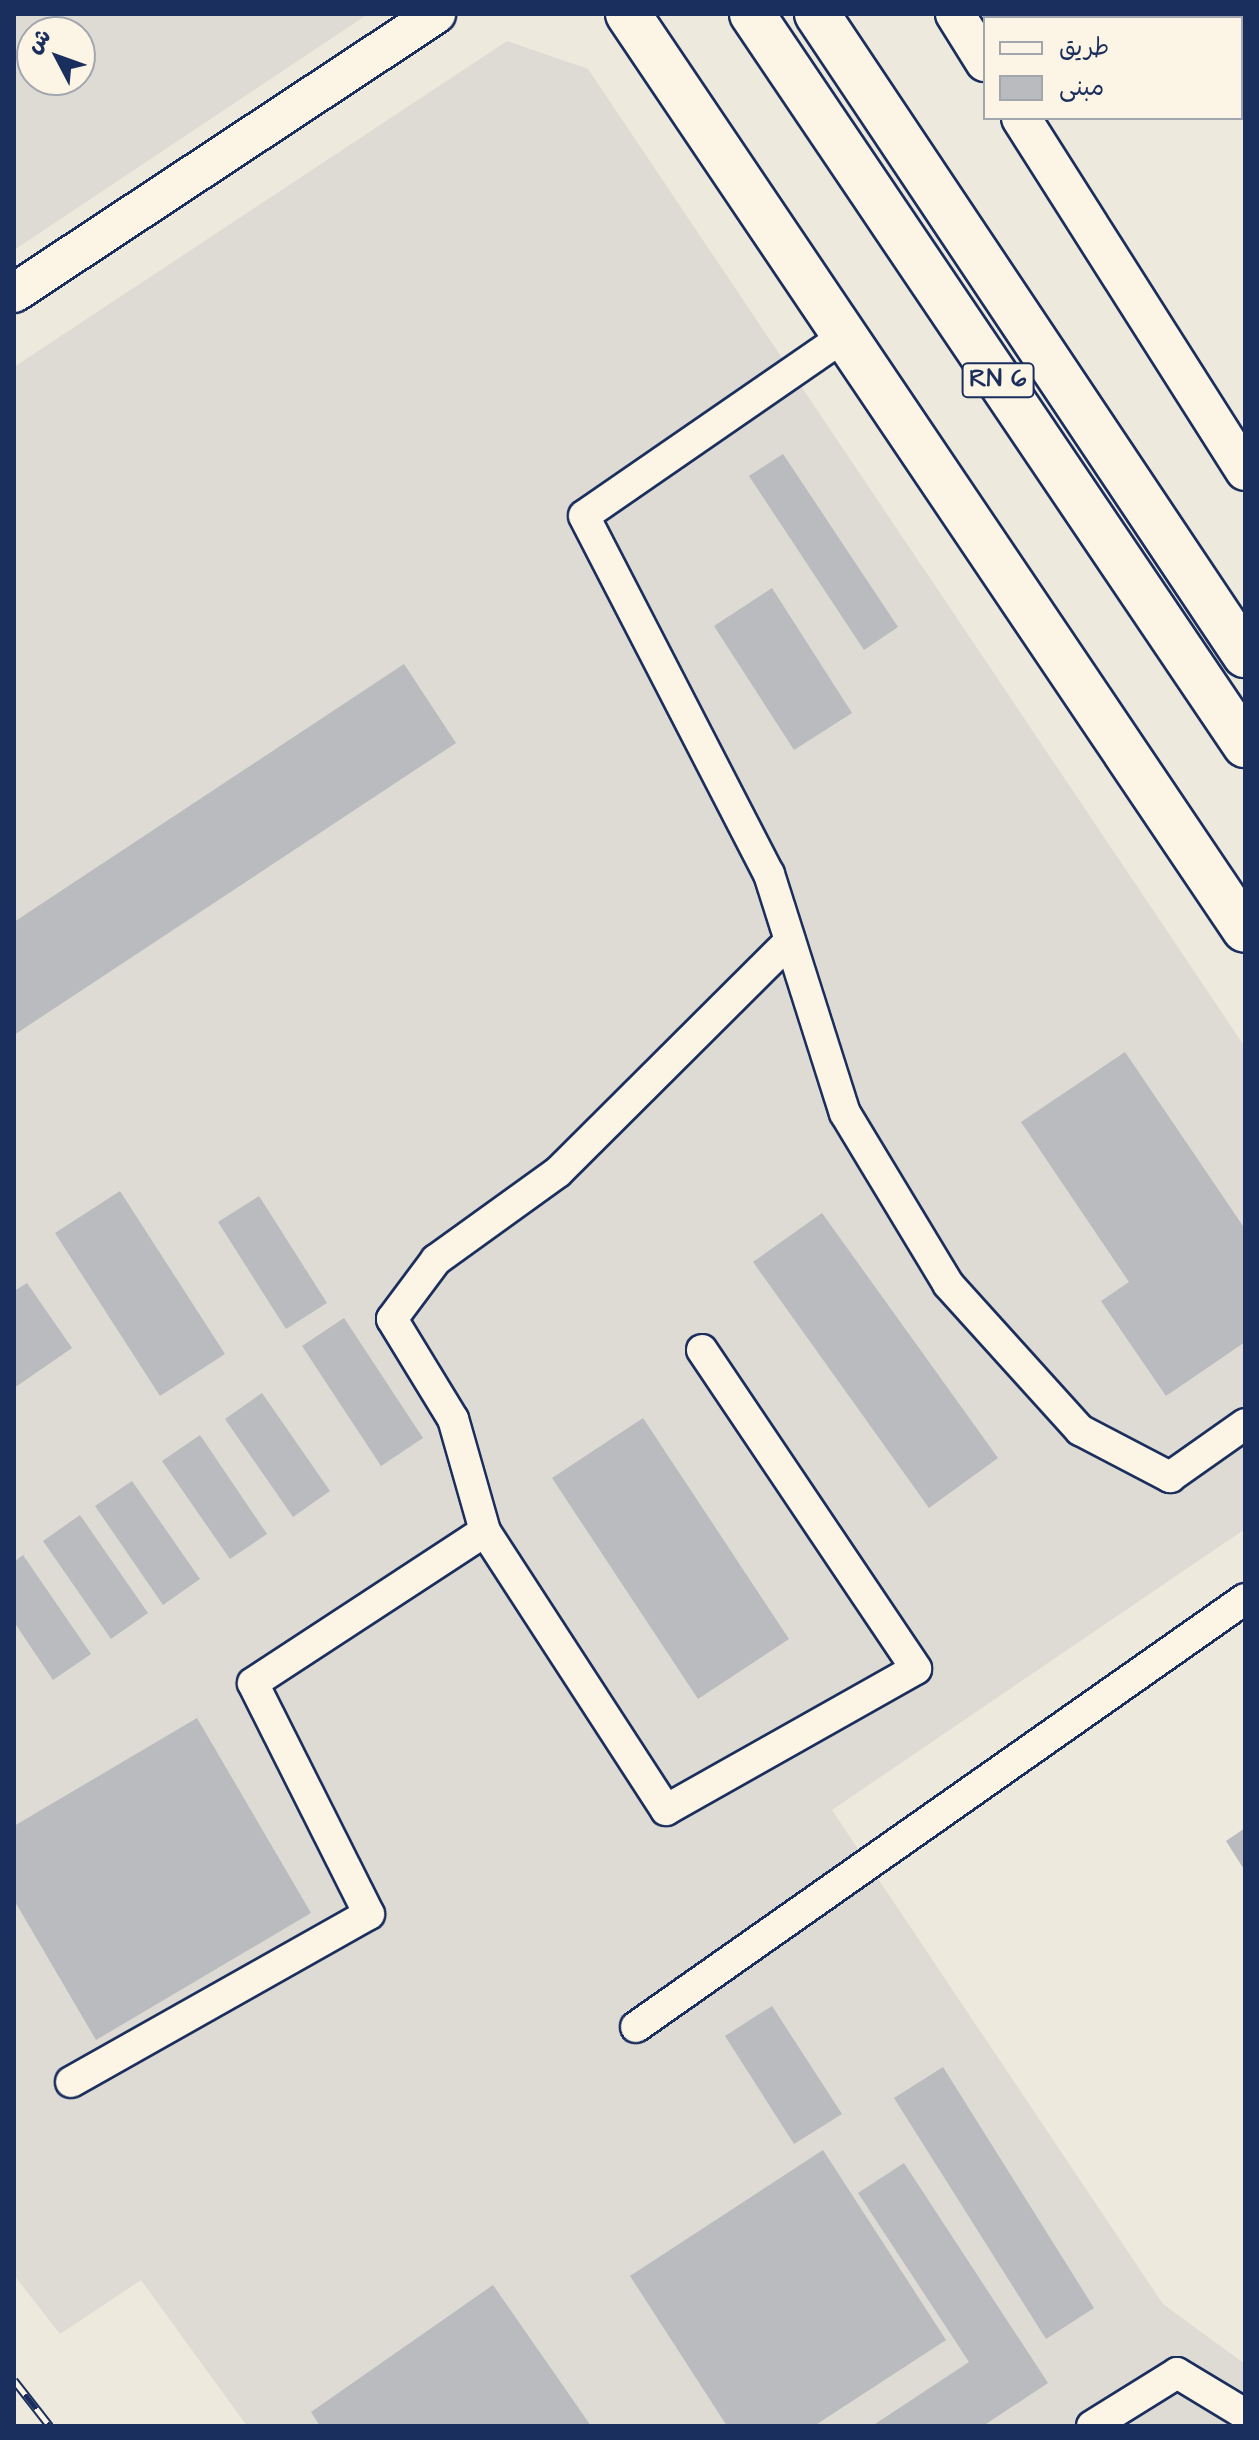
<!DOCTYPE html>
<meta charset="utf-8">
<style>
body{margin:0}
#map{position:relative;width:1259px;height:2440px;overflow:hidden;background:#eee9dd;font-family:"Architects Daughter","Playpen Sans Arabic",sans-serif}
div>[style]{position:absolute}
.built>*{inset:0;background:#dedbd4}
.building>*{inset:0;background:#babbbe}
.roads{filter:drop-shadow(2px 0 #1b2f5e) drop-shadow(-2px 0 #1b2f5e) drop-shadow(0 2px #1b2f5e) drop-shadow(0 -2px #1b2f5e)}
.minor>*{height:30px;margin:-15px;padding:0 15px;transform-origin:15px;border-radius:15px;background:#fcf5e5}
.tertiary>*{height:38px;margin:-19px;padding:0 19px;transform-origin:19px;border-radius:19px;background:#fcf5e5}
.secondary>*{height:44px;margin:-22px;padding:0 22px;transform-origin:22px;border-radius:22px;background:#fcf5e5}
.primary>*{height:44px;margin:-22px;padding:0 22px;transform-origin:22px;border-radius:22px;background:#fcf5e5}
.rail>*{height:9px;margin-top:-4.5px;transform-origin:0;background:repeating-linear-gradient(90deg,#fcf5e5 0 18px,#1b2f5e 0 36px);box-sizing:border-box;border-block:2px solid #1b2f5e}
span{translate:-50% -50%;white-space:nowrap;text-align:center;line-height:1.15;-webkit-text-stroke:6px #fcf5e5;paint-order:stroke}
.shield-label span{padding:2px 6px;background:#fcf5e5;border:2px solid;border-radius:6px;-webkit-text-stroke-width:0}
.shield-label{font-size:24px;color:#1b2f5e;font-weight:700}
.frame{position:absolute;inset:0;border:16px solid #1b2f5e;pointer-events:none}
.legend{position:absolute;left:983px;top:16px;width:260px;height:104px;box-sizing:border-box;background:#fcf5e5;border:2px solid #a2a6af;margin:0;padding:10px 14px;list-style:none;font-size:24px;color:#1b2f5e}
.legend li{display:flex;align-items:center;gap:16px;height:40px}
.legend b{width:40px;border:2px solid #a2a6af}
.north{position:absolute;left:16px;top:16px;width:80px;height:80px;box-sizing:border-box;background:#fcf5e5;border:2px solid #a2a6af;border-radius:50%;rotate:311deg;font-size:22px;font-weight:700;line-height:32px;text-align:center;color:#1b2f5e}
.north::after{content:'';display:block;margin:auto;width:28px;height:36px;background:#1b2f5e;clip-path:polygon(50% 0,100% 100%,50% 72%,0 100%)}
</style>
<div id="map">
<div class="built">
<div style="clip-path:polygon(evenodd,14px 14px,368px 14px,14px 250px,14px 14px,32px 32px,80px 32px,80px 80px,32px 80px,32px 32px)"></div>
<div style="clip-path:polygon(507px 41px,588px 69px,1245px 1047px,1245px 1529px,832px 1810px,1163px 2304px,1245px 2364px,1245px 2426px,247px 2426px,141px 2280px,60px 2334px,14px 2275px,14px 367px)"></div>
</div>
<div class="building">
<div style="clip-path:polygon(783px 454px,898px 627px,864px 650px,749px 476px)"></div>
<div style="clip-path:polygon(772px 588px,852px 713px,794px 750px,714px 626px)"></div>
<div style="clip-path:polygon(404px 664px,456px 743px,14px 1035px,14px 922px)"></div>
<div style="clip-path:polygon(1125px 1052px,1245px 1229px,1245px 1342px,1166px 1396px,1101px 1301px,1129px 1282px,1021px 1122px)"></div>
<div style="clip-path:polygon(120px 1191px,225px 1354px,160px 1396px,55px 1233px)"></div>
<div style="clip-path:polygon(259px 1196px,327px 1303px,286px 1329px,218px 1222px)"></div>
<div style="clip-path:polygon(822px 1213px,998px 1458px,929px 1508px,753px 1262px)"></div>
<div style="clip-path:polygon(27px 1283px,72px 1348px,14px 1388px,14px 1291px)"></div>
<div style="clip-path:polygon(344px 1318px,423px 1438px,381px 1466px,302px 1346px)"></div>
<div style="clip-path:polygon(262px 1393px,330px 1491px,293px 1517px,225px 1419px)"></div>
<div style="clip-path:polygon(643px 1418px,789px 1639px,698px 1699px,552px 1478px)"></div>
<div style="clip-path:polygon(200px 1435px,267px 1534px,230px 1559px,162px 1461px)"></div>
<div style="clip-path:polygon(132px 1481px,200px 1579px,163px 1605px,95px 1506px)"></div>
<div style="clip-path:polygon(80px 1515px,148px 1613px,111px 1639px,43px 1541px)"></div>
<div style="clip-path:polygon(23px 1555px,91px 1654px,53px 1680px,14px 1622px,14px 1562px)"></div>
<div style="clip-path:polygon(197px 1718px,311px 1913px,96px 2040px,14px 1900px,14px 1826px)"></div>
<div style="clip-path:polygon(1245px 1828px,1245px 1871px,1226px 1841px)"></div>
<div style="clip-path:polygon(772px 2006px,842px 2114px,794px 2144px,725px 2036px)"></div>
<div style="clip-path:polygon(943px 2067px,1094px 2308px,1046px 2339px,894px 2098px)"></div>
<div style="clip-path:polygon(823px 2150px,946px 2340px,814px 2426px,727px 2426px,630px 2276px)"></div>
<div style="clip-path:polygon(904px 2163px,1048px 2383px,983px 2426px,872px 2426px,969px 2362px,858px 2193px)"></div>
<div style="clip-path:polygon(493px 2285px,591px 2426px,320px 2426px,311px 2412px)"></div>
</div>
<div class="roads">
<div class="minor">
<div style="left:1079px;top:14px;width:6px;rotate:45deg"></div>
<div style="left:1241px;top:42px;width:4px;rotate:-27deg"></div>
<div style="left:846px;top:335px;width:318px;rotate:145.4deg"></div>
<div style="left:584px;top:516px;width:403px;rotate:62.7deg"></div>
<div style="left:769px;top:874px;width:251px;rotate:72.4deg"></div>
<div style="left:845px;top:1113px;width:200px;rotate:58.9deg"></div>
<div style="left:948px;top:1284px;width:197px;rotate:47.9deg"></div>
<div style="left:1080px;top:1430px;width:102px;rotate:27.6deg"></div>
<div style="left:1170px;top:1477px;width:92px;rotate:-35.2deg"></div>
<div style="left:702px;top:1350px;width:384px;rotate:56.1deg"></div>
<div style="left:916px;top:1669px;width:287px;rotate:150.6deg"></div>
<div style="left:666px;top:1810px;width:333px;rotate:-123deg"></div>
<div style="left:485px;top:1531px;width:116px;rotate:-105.9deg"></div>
<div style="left:453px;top:1419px;width:117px;rotate:-121.4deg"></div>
<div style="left:392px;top:1319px;width:74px;rotate:-53.3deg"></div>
<div style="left:436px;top:1260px;width:150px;rotate:-35.8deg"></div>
<div style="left:558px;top:1172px;width:327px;rotate:-44.9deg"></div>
<div style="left:636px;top:2027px;width:744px;rotate:-35.1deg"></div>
<div style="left:71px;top:2082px;width:342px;rotate:-29.4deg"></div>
<div style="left:369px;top:1914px;width:258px;rotate:-116.7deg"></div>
<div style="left:253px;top:1683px;width:277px;rotate:-33.2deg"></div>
<div style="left:1092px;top:2426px;width:100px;rotate:-31.9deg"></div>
<div style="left:1177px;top:2373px;width:79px;rotate:31.1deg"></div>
</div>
<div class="tertiary">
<div style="left:955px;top:14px;width:57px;rotate:58deg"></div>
<div style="left:1021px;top:118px;width:418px;rotate:57.6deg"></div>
<div style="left:14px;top:293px;width:506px;rotate:-33.47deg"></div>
</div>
<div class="secondary">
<div style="left:628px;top:14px;width:1104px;rotate:56.04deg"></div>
</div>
<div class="primary">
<div style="left:752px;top:14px;width:882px;rotate:56deg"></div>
<div style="left:817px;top:14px;width:771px;rotate:56.27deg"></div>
</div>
</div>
<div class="rail">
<div style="left:14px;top:2380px;width:58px;rotate:52deg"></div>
</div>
<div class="shield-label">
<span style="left:998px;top:380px">RN 6</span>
</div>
<div class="frame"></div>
<ul class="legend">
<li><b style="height:10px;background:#fcf5e5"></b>طريق</li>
<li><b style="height:22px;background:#babbbe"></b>مبنى</li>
</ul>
<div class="north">ش</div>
</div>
